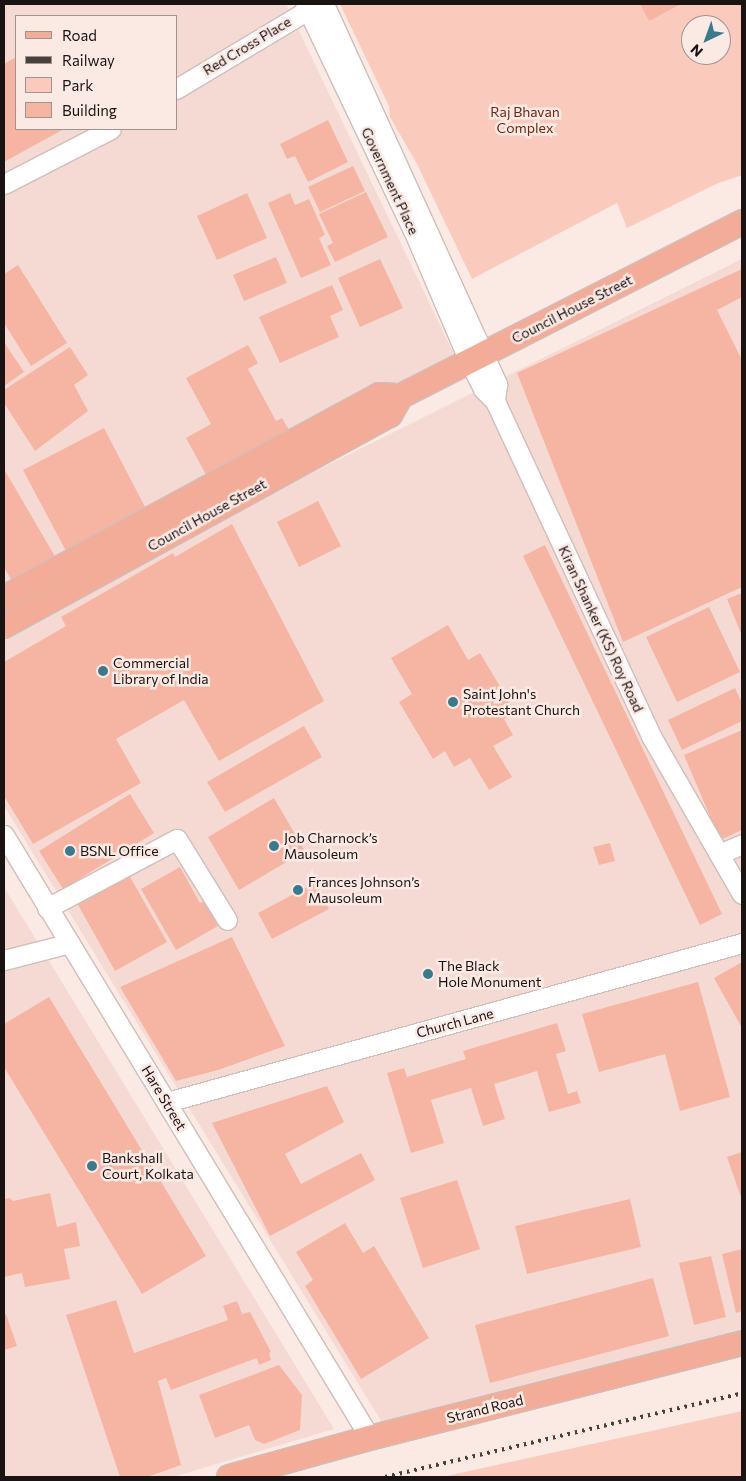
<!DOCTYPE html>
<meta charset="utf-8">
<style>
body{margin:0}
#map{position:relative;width:746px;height:1481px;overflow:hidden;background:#fbe9e4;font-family:Commissioner,sans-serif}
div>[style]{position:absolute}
.built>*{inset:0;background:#f5dad3}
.green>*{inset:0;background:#facbbd}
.building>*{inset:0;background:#f6b5a2}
.roads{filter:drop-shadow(1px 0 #cfbeb9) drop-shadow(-1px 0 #cfbeb9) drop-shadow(0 1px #cfbeb9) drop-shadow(0 -1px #cfbeb9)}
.minor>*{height:19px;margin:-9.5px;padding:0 9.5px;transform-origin:9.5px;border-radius:9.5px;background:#fff}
.major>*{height:24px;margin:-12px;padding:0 12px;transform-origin:12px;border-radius:12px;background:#f3ac97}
.rail>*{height:4px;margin-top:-2px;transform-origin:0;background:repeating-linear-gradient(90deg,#48403d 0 2.5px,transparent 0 7.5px)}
.dots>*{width:14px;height:14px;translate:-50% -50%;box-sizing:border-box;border:2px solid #fbe9e4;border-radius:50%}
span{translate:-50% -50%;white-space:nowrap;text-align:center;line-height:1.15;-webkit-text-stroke:5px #fbe9e4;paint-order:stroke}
.street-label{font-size:14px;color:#191311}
.park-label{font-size:14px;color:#6d2712}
.poi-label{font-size:14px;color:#191311}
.left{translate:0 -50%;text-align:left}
.frame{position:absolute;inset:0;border:5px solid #191311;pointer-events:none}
.legend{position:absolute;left:15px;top:15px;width:162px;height:115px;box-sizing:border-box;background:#fbe9e4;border:1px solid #a19390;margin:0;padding:6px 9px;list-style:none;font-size:15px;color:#191311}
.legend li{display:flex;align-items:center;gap:10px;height:25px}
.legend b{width:25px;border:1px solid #a19390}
.north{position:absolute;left:681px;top:15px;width:50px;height:50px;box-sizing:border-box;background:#fbe9e4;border:1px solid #a19390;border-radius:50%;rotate:222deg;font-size:14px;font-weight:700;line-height:20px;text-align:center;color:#191311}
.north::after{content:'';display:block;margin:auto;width:18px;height:22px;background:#387b8c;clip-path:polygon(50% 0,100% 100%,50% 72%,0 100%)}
</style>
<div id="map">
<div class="built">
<div style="clip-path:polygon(evenodd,4px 4px,286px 4px,462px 371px,4px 613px,4px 4px,16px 16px,176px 16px,176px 129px,16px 129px,16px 16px)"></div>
<div style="clip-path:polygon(742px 259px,742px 1329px,383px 1424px,4px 806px,4px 626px)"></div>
<div style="clip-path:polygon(4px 887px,334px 1429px,173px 1477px,4px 1477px)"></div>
</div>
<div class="green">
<div style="clip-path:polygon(evenodd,340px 4px,742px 4px,742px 175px,716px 184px,627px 228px,617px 203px,472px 279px,417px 164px,390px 117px,389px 106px,340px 4px,691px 25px,721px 25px,721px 55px,691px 55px,691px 25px)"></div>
<div style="clip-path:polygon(742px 1411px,742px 1477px,442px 1477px)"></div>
</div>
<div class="building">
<div style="clip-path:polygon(640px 4px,681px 4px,649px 21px)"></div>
<div style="clip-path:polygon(16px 57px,16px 129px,64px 129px,4px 162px,4px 64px)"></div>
<div style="clip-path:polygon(328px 120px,348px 162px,308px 182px,295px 156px,287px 159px,280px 144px)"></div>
<div style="clip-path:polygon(353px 166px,365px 191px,320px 212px,308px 187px)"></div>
<div style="clip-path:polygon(366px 192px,388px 237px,335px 262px,327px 246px,333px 243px,319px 214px)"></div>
<div style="clip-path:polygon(247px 193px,267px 238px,217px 260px,197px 216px)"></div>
<div style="clip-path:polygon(290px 193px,295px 205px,309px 199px,325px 235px,319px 238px,331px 265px,301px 278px,268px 203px)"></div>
<div style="clip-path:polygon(276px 257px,287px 283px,244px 301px,233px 275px)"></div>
<div style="clip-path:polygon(380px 259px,403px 308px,360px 327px,338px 278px)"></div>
<div style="clip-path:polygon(18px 265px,67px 343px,31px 366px,4px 323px,4px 274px)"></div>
<div style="clip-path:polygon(742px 269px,742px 297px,717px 310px,742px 360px,742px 587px,623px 642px,517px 373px)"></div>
<div style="clip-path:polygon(332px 285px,343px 310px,330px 316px,339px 337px,280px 363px,259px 317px)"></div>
<div style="clip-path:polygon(4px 342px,24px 372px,4px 386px)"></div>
<div style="clip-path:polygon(248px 345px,258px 363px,248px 369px,276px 421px,282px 418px,293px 437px,210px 482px,186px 438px,211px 424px,186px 378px)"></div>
<div style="clip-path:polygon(70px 347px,88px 375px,74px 385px,88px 411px,35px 451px,4px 403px,4px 390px)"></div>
<div style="clip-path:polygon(104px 428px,146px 509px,66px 551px,23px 470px)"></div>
<div style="clip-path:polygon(4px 469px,56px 558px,13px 583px,4px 567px)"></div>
<div style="clip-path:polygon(318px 501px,341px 546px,299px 567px,277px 522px)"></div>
<div style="clip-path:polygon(232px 524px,324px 701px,219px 761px,184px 700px,116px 739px,141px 783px,33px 844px,4px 796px,4px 662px,66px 626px,61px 617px,173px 553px,175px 557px)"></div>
<div style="clip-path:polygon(545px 545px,722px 914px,700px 925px,523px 556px)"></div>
<div style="clip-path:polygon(742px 593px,742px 636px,727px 599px)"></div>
<div style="clip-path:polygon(709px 607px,740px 672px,677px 702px,646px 637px)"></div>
<div style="clip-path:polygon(448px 625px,468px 660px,480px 653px,515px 712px,504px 719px,513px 735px,493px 746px,512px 777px,489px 790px,470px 758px,454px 767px,445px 751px,433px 759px,399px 702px,412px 694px,391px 658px)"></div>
<div style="clip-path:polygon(735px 688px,742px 703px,742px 721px,682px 750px,668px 720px)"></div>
<div style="clip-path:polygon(304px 726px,322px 757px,225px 812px,207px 782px)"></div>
<div style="clip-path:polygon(742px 730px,742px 830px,720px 840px,684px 755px)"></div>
<div style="clip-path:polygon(130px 794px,154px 833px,63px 889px,39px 851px)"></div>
<div style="clip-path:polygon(274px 798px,305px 851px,239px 890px,208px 837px)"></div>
<div style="clip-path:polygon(610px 843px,615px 861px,599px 865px,593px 847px)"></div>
<div style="clip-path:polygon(180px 867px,200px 903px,204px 901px,218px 926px,176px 950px,141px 889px)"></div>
<div style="clip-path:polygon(129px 875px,167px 942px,115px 971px,77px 903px)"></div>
<div style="clip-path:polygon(315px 883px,329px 909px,272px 939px,258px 913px)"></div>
<div style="clip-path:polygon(232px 937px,285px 1046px,218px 1070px,176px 1081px,120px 987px)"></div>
<div style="clip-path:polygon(742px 962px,742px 1028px,714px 978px)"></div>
<div style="clip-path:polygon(698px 982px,730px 1097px,680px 1111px,665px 1054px,599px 1072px,582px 1014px)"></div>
<div style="clip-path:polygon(49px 997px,206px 1256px,142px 1294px,4px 1067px,4px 1024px)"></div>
<div style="clip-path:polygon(557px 1023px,566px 1051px,556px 1054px,568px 1094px,577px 1091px,581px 1103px,549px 1112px,537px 1071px,494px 1084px,505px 1119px,483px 1126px,471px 1088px,431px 1100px,444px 1143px,411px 1153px,387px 1073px,404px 1068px,407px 1077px,466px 1059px,463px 1051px)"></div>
<div style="clip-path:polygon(327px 1086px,344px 1122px,285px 1154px,301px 1184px,361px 1153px,375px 1180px,270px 1236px,212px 1123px)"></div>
<div style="clip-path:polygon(742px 1152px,742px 1200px,727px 1157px)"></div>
<div style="clip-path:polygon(457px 1180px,480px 1249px,423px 1268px,400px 1198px)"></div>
<div style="clip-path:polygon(50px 1193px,57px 1227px,76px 1222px,80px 1246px,64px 1249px,70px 1279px,25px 1287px,22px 1273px,4px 1277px,4px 1199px,10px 1198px,13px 1201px)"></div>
<div style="clip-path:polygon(630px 1199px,641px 1247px,527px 1274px,515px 1226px)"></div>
<div style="clip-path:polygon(345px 1223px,363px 1253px,374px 1246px,429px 1338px,361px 1379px,305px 1286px,313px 1280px,296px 1252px)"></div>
<div style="clip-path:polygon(742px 1249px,742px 1311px,736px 1313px,722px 1254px)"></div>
<div style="clip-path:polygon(711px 1256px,726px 1317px,694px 1325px,679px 1263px)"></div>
<div style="clip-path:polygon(653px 1278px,669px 1336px,490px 1383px,475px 1325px)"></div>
<div style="clip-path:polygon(116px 1300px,134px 1353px,228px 1320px,223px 1306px,237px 1301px,242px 1314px,250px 1312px,271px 1352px,269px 1353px,271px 1360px,259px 1365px,257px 1358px,171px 1390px,166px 1378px,158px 1381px,181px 1465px,147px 1477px,120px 1477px,66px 1315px)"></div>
<div style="clip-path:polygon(6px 1314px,17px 1346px,4px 1350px,4px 1315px)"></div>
<div style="clip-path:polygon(279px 1365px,302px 1395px,300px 1430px,264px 1444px,255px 1440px,249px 1425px,215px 1438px,199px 1395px)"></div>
</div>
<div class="roads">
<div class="minor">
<div style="left:305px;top:4px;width:250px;rotate:64.5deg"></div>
<div style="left:413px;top:230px;width:142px;rotate:66.9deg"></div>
<div style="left:469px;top:361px;width:31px;rotate:63deg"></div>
<div style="left:483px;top:389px;width:17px;rotate:45deg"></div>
<div style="left:495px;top:401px;width:370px;rotate:65deg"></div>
<div style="left:651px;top:736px;width:182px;rotate:60.1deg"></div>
<div style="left:324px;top:4px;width:418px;rotate:65.5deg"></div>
<div style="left:497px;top:384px;width:17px;rotate:97deg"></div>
<div style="left:176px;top:89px;width:165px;rotate:-30.9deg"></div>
<div style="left:4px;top:184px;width:120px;rotate:-27.2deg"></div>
<div style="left:4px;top:835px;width:705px;rotate:58.74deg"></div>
<div style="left:719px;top:854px;width:25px;rotate:-23deg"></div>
<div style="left:47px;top:908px;width:147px;rotate:-28deg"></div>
<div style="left:177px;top:839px;width:95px;rotate:58.3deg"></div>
<div style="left:4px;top:960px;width:68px;rotate:-14.4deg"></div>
<div style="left:167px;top:1102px;width:597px;rotate:-15.46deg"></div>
</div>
<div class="major">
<div style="left:4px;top:598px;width:426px;rotate:-28.4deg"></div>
<div style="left:379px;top:395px;width:22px;rotate:3deg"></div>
<div style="left:401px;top:396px;width:383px;rotate:-27deg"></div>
<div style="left:4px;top:626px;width:440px;rotate:-28.7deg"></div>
<div style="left:390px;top:415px;width:22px;rotate:-60deg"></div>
<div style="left:229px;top:1477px;width:146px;rotate:-15.5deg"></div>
<div style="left:370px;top:1438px;width:384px;rotate:-14.3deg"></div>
</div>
</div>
<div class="rail">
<div style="left:385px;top:1477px;width:367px;rotate:-13.2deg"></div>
</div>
<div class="dots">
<div style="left:103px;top:671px;background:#387b8c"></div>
<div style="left:453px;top:702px;background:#387b8c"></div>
<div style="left:274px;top:846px;background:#387b8c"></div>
<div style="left:70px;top:851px;background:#387b8c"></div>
<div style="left:298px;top:890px;background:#387b8c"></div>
<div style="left:428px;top:974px;background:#387b8c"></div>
<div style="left:92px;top:1166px;background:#387b8c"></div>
</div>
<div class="street-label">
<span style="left:247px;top:46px;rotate:-31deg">Red Cross Place</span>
<span style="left:390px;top:181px;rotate:65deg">Government Place</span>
<span style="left:572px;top:309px;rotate:-27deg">Council House Street</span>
<span style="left:207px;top:515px;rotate:-29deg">Council House Street</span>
<span style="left:601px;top:629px;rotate:65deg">Kiran Shanker (KS) Roy Road</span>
<span style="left:455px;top:1023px;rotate:-15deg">Church Lane</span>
<span style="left:164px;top:1098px;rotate:59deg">Hare Street</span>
<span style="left:485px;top:1409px;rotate:-14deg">Strand Road</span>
</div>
<div class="park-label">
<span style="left:525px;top:120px">Raj Bhavan<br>Complex</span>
</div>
<div class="poi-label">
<span class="left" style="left:113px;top:671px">Commercial<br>Library of India</span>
<span class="left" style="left:463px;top:702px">Saint John's<br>Protestant Church</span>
<span class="left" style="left:284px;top:846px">Job Charnock’s<br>Mausoleum</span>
<span class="left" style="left:80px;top:851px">BSNL Office</span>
<span class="left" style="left:308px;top:890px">Frances Johnson’s<br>Mausoleum</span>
<span class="left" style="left:438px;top:974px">The Black<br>Hole Monument</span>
<span class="left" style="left:102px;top:1166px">Bankshall<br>Court, Kolkata</span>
</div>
<div class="frame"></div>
<ul class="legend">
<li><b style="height:6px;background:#f3ac97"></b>Road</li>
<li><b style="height:6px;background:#48403d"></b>Railway</li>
<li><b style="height:14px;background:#facbbd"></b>Park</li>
<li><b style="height:14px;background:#f6b5a2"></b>Building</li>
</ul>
<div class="north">N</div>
</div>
